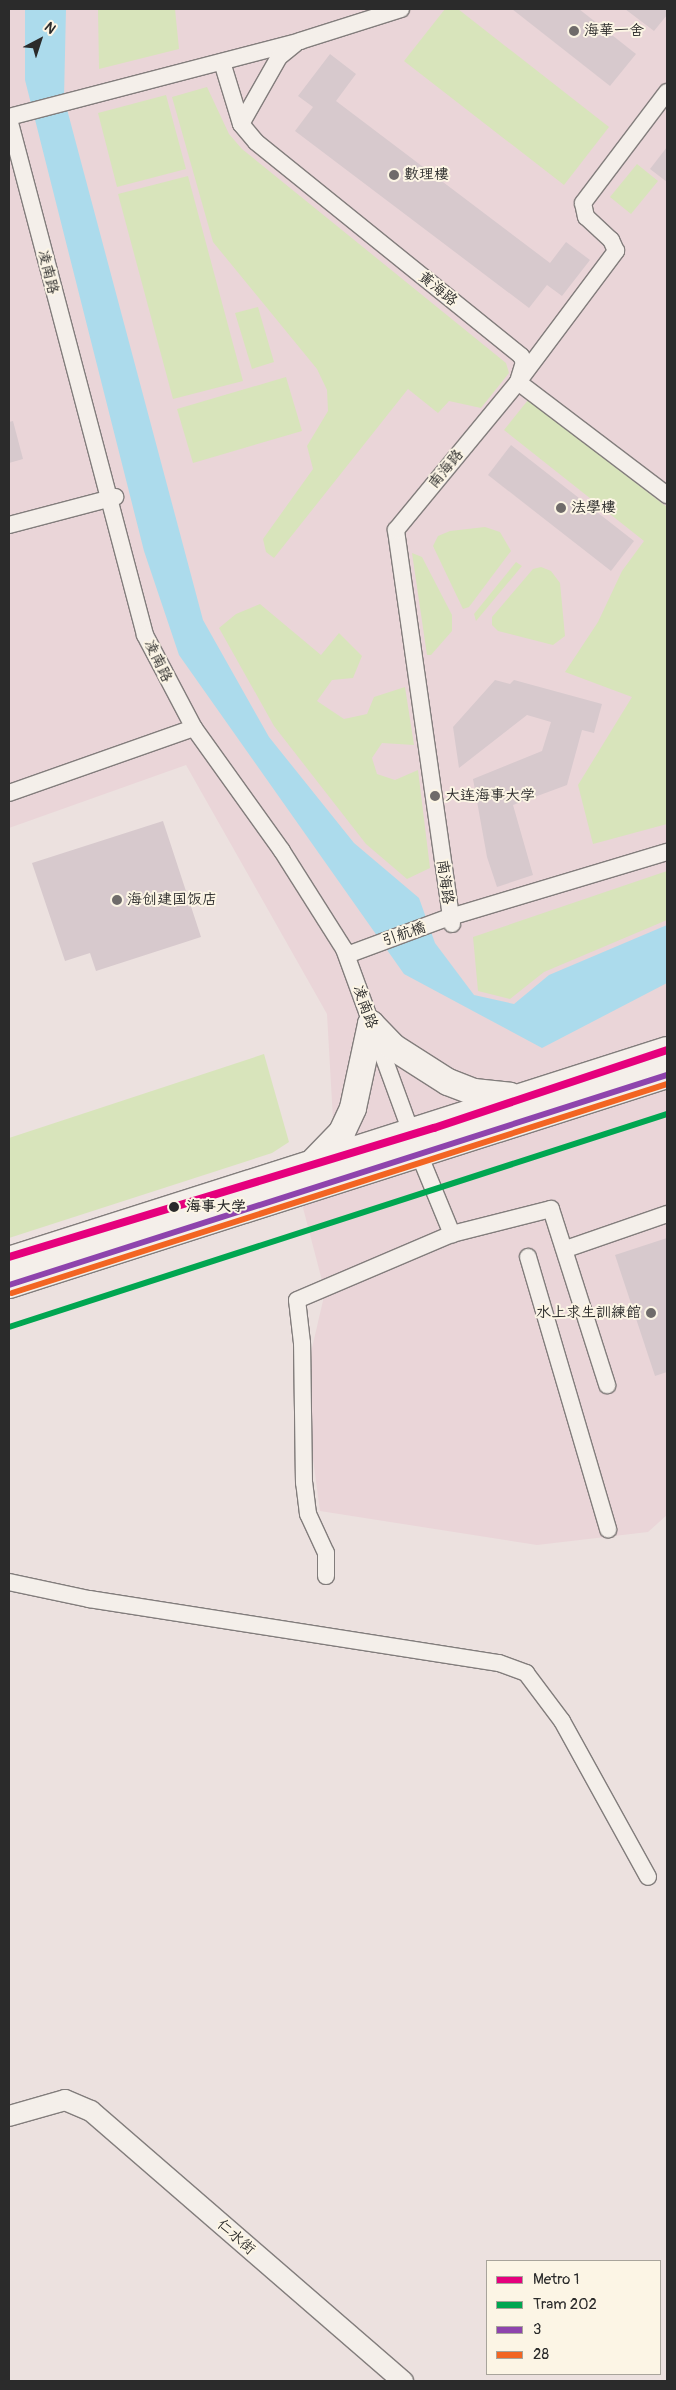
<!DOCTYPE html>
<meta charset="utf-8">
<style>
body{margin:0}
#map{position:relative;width:676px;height:2390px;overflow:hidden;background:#ece1df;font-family:Pangolin,"LXGW WenKai TC",sans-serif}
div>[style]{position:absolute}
.built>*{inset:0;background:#ead5d8}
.green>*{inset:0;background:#d8e4bb}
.water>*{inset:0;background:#acdbec}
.building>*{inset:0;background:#d7c9cd}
.roads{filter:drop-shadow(1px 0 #827d7c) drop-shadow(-1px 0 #827d7c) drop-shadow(0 1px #827d7c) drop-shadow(0 -1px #827d7c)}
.minor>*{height:16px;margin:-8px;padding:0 8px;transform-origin:8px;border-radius:8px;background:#f4efea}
.tertiary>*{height:20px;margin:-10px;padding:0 10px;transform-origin:10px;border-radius:10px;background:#f4efea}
.trunk>*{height:26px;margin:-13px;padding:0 13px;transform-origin:13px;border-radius:13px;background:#f4efea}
.bus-1>*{height:6px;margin:-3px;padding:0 3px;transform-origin:3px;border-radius:3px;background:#8e44ad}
.bus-2>*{height:6px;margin:-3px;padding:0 3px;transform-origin:3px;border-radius:3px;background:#f26522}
.tram-1>*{height:6px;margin:-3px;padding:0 3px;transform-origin:3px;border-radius:3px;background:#00a651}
.metro-1>*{height:8px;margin:-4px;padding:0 4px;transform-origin:4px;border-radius:4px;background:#e5007d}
.dots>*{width:14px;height:14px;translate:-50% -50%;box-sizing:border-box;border:2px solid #fcf5e5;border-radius:50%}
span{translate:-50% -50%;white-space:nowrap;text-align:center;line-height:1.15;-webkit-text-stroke:4px #fcf5e5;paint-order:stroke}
.poi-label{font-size:15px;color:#2b2b2b}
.left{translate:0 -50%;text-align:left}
.right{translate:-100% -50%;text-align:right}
.street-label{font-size:15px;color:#2b2b2b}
.stop-label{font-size:15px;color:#2b2b2b;font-weight:700}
.frame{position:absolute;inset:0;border:10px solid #2b2b2b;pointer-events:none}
.legend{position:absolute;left:486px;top:2260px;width:175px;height:115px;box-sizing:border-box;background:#fcf5e5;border:1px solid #a8a49b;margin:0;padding:6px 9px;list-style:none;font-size:15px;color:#2b2b2b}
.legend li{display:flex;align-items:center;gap:10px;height:25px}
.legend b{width:25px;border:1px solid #a8a49b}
.north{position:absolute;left:15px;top:15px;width:50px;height:50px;-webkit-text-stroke:4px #fcf5e5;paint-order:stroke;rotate:40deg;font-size:14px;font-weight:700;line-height:20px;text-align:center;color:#2b2b2b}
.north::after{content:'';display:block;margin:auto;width:18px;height:22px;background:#2b2b2b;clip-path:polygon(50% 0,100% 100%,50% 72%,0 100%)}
</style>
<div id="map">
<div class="built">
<div style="clip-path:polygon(9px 9px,667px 9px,667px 1515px,648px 1532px,537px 1545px,320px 1511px,309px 1429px,309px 1361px,325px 1292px,290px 1158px,334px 1137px,327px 1014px,186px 765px,9px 828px)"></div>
</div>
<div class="green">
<div style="clip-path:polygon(98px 9px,175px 9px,179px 49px,99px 69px)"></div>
<div style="clip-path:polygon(445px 9px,458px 9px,609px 127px,564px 185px,404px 61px)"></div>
<div style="clip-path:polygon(207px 87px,229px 134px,242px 149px,506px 363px,509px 373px,481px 408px,449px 401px,438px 413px,408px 389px,274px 558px,266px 552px,263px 539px,313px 469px,307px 446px,328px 411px,327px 390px,317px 369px,213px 242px,172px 97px)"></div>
<div style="clip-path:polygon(166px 95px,186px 169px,117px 187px,98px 113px)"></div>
<div style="clip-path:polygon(637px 164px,658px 181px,631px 214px,610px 197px)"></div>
<div style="clip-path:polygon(188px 176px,243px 381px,173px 399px,118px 194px)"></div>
<div style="clip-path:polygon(258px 307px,274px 362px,252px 369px,235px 313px)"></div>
<div style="clip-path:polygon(286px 377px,302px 431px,193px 463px,177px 409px)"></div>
<div style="clip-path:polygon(528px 400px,667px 507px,667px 824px,593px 844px,578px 785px,632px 697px,565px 672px,598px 622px,622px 571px,644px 541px,504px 430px)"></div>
<div style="clip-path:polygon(485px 527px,500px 532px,511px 551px,469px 607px,463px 609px,433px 546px,438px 536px,450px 531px)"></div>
<div style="clip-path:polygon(412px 553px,422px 557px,452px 615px,452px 631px,431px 655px,427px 655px)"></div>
<div style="clip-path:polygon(516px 562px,522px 566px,476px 621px,474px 614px)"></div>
<div style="clip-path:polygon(541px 567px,551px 571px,560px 583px,565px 636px,553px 645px,498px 631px,492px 625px,492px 617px,533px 569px)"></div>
<div style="clip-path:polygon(260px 604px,321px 655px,339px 633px,362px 656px,353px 678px,332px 680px,317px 701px,344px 719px,367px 714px,374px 697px,405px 687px,414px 745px,382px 743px,372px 758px,377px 774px,395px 780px,418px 770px,430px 868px,407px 879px,366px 844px,274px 726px,219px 628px,236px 614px)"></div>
<div style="clip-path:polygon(667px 871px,667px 920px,544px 972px,510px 999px,478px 991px,473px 937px)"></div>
<div style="clip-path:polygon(264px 1054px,289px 1142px,272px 1153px,9px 1238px,9px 1138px)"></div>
</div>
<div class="water">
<div style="clip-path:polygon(25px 9px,66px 9px,64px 98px,203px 620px,269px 737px,354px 843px,419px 898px,435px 943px,474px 995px,514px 1004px,549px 975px,667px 925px,667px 983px,542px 1048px,404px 974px,179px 655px,144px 551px,25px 80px)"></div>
</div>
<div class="building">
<div style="clip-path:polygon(512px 9px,579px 9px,636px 54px,610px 86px)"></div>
<div style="clip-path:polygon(625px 9px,667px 9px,667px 15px,654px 31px)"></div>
<div style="clip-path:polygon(330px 54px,356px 74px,336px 101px,550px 263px,566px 242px,590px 260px,562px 296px,547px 285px,529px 308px,295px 131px,313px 107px,298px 96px)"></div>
<div style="clip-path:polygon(667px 147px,667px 182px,650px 169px)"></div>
<div style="clip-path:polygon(13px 421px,23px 459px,9px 463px,9px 422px)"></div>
<div style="clip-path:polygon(511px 445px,634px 541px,611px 571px,488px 475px)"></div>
<div style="clip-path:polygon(495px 680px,510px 684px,514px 680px,602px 704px,594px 733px,582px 730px,567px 785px,513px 805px,533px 875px,497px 887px,487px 857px,473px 779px,542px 751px,551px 722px,527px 715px,459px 768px,453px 727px)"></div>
<div style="clip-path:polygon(163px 821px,201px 937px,96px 971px,90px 953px,65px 961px,32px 863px)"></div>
<div style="clip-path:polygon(667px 1238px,667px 1372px,655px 1376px,615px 1255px)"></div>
</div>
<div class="roads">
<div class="minor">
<div style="left:222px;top:62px;width:65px;rotate:73deg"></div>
<div style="left:241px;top:124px;width:23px;rotate:50deg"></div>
<div style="left:256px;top:142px;width:341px;rotate:38.9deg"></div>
<div style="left:521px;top:356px;width:7px;rotate:63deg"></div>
<div style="left:524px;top:362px;width:21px;rotate:107deg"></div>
<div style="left:518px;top:382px;width:187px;rotate:37.2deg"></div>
<div style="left:9px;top:117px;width:301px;rotate:-14.6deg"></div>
<div style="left:300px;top:41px;width:106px;rotate:-17.6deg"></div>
<div style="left:9px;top:119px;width:534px;rotate:75.23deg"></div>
<div style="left:145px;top:635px;width:105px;rotate:62.2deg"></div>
<div style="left:194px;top:728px;width:151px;rotate:54.4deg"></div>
<div style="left:282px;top:851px;width:116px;rotate:57.7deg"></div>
<div style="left:344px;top:949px;width:218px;rotate:69.9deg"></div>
<div style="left:419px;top:1154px;width:87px;rotate:67.6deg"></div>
<div style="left:241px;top:124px;width:77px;rotate:-60.4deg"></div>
<div style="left:279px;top:57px;width:21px;rotate:-39deg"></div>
<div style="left:9px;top:525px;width:110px;rotate:-14.8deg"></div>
<div style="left:9px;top:793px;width:196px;rotate:-19.4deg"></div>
<div style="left:452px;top:924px;width:398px;rotate:-98.1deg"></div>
<div style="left:396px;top:530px;width:192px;rotate:-50.5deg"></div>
<div style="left:518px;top:382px;width:164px;rotate:-53.2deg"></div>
<div style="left:616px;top:251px;width:12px;rotate:-114deg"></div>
<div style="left:611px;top:240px;width:34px;rotate:-137deg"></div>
<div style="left:586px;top:217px;width:14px;rotate:-102deg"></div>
<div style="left:583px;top:203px;width:139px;rotate:-52.9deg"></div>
<div style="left:347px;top:955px;width:110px;rotate:-20.3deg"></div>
<div style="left:450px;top:917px;width:227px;rotate:-16.7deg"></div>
<div style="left:566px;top:1249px;width:107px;rotate:-19.1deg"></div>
<div style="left:528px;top:1257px;width:284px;rotate:73.6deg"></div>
<div style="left:326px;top:1576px;width:23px;rotate:-90deg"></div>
<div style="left:326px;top:1553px;width:43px;rotate:-114.8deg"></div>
<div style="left:308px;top:1514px;width:31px;rotate:-97deg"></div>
<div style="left:304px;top:1483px;width:140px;rotate:-90.8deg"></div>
<div style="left:302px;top:1343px;width:43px;rotate:-96.6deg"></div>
<div style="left:297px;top:1300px;width:168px;rotate:-23.1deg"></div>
<div style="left:452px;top:1234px;width:102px;rotate:-14.2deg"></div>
<div style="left:551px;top:1209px;width:185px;rotate:72.3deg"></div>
<div style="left:9px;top:1582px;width:82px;rotate:12deg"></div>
<div style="left:89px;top:1599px;width:415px;rotate:8.9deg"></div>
<div style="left:499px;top:1663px;width:29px;rotate:20deg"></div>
<div style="left:526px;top:1673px;width:60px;rotate:53.1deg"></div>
<div style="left:562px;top:1721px;width:178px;rotate:61.1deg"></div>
</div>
<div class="tertiary">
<div style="left:9px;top:2116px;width:58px;rotate:-15.9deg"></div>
<div style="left:65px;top:2100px;width:28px;rotate:23deg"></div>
<div style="left:91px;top:2111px;width:413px;rotate:40.9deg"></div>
</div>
<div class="trunk">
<div style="left:371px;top:1024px;width:32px;rotate:46deg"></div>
<div style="left:393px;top:1047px;width:65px;rotate:32.5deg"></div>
<div style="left:448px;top:1082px;width:28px;rotate:21deg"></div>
<div style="left:474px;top:1092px;width:36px;rotate:6deg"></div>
<div style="left:315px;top:1160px;width:39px;rotate:-46deg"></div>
<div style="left:342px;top:1132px;width:26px;rotate:-65deg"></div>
<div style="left:353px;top:1108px;width:86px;rotate:-77.9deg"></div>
<div style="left:9px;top:1260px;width:691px;rotate:-17.7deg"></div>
<div style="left:9px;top:1285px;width:691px;rotate:-17.7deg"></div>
</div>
</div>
<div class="bus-1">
<div style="left:9px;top:1285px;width:691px;rotate:-17.7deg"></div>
</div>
<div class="bus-2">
<div style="left:12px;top:1293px;width:688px;rotate:-17.7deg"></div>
</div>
<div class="tram-1">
<div style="left:9px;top:1327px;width:692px;rotate:-17.94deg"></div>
</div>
<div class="metro-1">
<div style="left:9px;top:1257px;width:444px;rotate:-16.9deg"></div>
<div style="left:434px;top:1128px;width:246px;rotate:-18.5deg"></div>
</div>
<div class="dots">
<div style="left:574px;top:31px;background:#6f6b6a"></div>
<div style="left:394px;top:175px;background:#6f6b6a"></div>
<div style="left:561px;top:508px;background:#6f6b6a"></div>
<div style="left:435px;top:796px;background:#6f6b6a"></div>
<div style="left:117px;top:900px;background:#6f6b6a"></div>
<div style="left:174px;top:1207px;background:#2b2b2b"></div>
<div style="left:651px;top:1313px;background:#6f6b6a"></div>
</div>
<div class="poi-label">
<span class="left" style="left:584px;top:31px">海華一舍</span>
<span class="left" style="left:404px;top:175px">數理樓</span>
<span class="left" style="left:571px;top:508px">法學樓</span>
<span class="left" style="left:445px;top:796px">大连海事大学</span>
<span class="left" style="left:127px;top:900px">海创建国饭店</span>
<span class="right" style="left:641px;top:1313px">水上求生訓練館</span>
</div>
<div class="street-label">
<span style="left:48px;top:272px;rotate:76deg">凌南路</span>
<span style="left:438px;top:289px;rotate:39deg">黃海路</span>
<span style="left:446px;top:469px;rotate:-51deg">南海路</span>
<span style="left:158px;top:661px;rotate:64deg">凌南路</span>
<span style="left:445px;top:882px;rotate:82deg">南海路</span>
<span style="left:404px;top:934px;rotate:-19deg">引航橋</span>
<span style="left:365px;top:1007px;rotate:70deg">凌南路</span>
<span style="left:236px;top:2237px;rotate:41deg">仁水街</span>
</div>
<div class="stop-label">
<span class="left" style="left:186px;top:1207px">海事大学</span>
</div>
<div class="frame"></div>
<ul class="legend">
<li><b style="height:6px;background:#e5007d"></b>Metro 1</li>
<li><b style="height:6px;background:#00a651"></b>Tram 202</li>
<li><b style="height:6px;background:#8e44ad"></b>3</li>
<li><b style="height:6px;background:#f26522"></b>28</li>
</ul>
<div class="north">N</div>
</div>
